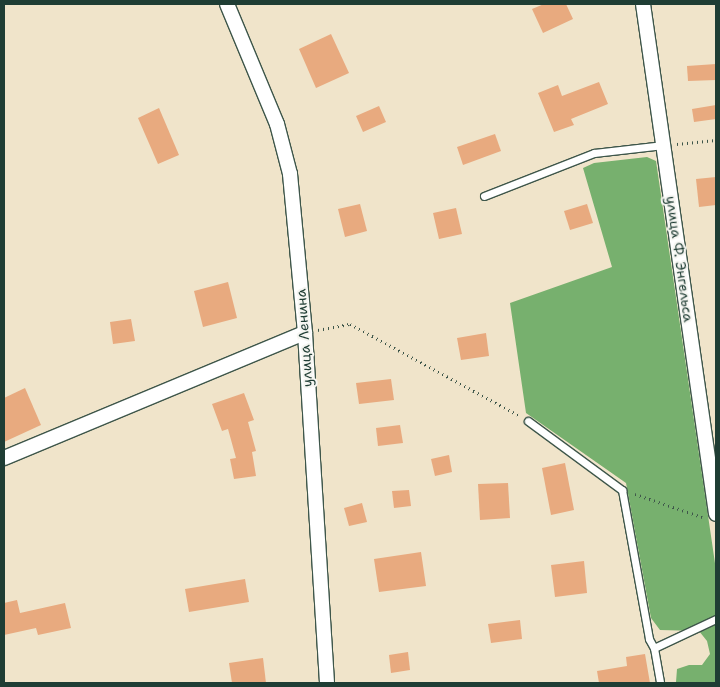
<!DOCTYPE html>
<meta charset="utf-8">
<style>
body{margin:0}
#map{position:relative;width:720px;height:687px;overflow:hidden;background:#f0e4ca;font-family:"Shantell Sans",sans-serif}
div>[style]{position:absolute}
.forest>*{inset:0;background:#77b06e}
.building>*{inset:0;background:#e8aa7f}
.path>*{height:3px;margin-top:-1.5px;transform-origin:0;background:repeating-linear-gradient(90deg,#3e564a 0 1px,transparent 0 5px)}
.roads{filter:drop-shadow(1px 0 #3e564a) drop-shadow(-1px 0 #3e564a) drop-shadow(0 1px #3e564a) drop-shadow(0 -1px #3e564a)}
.service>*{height:7px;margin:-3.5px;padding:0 3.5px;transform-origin:3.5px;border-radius:3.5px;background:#fff}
.minor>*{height:14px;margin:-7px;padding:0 7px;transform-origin:7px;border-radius:7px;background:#fff}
span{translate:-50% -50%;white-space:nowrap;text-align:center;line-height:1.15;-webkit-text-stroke:4px #f6f6f2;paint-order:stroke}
.street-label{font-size:14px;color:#1f3d34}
.frame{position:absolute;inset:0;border:5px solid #1f3d34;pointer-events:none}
</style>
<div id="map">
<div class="forest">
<div style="clip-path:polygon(647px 157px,656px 161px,716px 570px,716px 683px,676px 682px,677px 669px,689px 665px,702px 665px,710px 654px,707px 641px,699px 631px,660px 630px,651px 618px,626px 483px,526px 413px,510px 303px,612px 267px,583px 168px,594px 163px)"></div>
</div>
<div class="building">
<div style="clip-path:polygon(544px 4px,566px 4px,573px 19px,543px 33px,532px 9px)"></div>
<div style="clip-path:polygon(331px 34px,349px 73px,316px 88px,299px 49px)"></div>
<div style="clip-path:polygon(716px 64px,716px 80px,688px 81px,687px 66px)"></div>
<div style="clip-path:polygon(599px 82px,608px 104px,571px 119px,574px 125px,554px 132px,538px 93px,558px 85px,562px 96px)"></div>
<div style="clip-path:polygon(716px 105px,716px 119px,694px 122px,692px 109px)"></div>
<div style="clip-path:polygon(379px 106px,386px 122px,363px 132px,356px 116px)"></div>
<div style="clip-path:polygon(159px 108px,179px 155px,158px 164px,138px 118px)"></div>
<div style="clip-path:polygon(495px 134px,501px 151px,463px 165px,457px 147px)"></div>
<div style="clip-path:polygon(716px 177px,716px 205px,699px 207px,696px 179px)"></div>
<div style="clip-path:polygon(360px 204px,367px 231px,345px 237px,338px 209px)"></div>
<div style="clip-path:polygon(587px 204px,593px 223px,570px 230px,564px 211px)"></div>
<div style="clip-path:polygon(456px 208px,462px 234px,439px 239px,433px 213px)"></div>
<div style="clip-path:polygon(228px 282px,237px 318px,203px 327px,194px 291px)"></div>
<div style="clip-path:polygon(131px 319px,135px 341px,113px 344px,110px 322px)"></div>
<div style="clip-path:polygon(486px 333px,489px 356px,461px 360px,457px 338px)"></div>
<div style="clip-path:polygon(391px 379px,394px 400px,359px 404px,356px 383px)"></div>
<div style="clip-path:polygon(25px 388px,41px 425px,4px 442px,4px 398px)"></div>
<div style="clip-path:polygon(244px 393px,254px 420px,248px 422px,256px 451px,252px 452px,256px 476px,234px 479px,230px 459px,236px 458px,228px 429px,222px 431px,212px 404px)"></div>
<div style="clip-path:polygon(400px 425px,403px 443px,378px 446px,376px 428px)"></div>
<div style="clip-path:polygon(449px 455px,452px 472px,435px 476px,431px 459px)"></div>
<div style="clip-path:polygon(565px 463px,574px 510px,551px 515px,542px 468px)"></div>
<div style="clip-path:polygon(508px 483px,510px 518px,480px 520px,478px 484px)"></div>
<div style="clip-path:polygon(409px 490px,411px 506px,394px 508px,392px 491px)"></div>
<div style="clip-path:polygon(362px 503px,367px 522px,349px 526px,344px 508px)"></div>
<div style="clip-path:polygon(421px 552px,426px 586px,379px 592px,374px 559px)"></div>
<div style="clip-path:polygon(584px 561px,587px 593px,555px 597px,551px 565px)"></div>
<div style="clip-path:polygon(245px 579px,249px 602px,189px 612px,185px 589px)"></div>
<div style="clip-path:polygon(17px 600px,20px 613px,65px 603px,71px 628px,38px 635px,36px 628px,4px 635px,4px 603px)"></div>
<div style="clip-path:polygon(520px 620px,522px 639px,491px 643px,488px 624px)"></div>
<div style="clip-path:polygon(408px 652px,410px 670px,391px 673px,389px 655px)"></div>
<div style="clip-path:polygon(645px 654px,650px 683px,599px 683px,597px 671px,627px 666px,626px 657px)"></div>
<div style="clip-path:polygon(263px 658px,266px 683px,232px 683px,229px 663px)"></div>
</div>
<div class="path">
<div style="left:677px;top:144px;width:39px;rotate:-6deg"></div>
<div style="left:318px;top:330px;width:33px;rotate:-11deg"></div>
<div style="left:350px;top:324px;width:193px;rotate:28.4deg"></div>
<div style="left:635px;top:494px;width:71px;rotate:18.9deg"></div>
</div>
<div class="roads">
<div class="service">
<div style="left:484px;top:196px;width:118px;rotate:-21.4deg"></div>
<div style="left:594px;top:153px;width:70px;rotate:-6.5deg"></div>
<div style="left:528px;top:421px;width:117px;rotate:36.3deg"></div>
<div style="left:622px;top:490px;width:151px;rotate:79.7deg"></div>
<div style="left:649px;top:639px;width:10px;rotate:61deg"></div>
<div style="left:654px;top:648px;width:36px;rotate:80deg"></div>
<div style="left:654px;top:648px;width:68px;rotate:-25.1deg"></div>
</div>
<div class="minor">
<div style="left:227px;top:4px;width:130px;rotate:67.4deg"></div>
<div style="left:277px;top:124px;width:52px;rotate:75.4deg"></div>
<div style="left:290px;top:174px;width:160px;rotate:84.6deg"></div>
<div style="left:305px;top:333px;width:351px;rotate:86.4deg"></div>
<div style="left:643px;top:4px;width:515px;rotate:81.85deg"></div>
<div style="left:4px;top:458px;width:326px;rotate:-22.6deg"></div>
</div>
</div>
<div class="street-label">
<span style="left:680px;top:259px;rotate:82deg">улица Ф. Энгельса</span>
<span style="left:304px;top:338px;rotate:-94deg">улица Ленина</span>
</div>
<div class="frame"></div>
</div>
